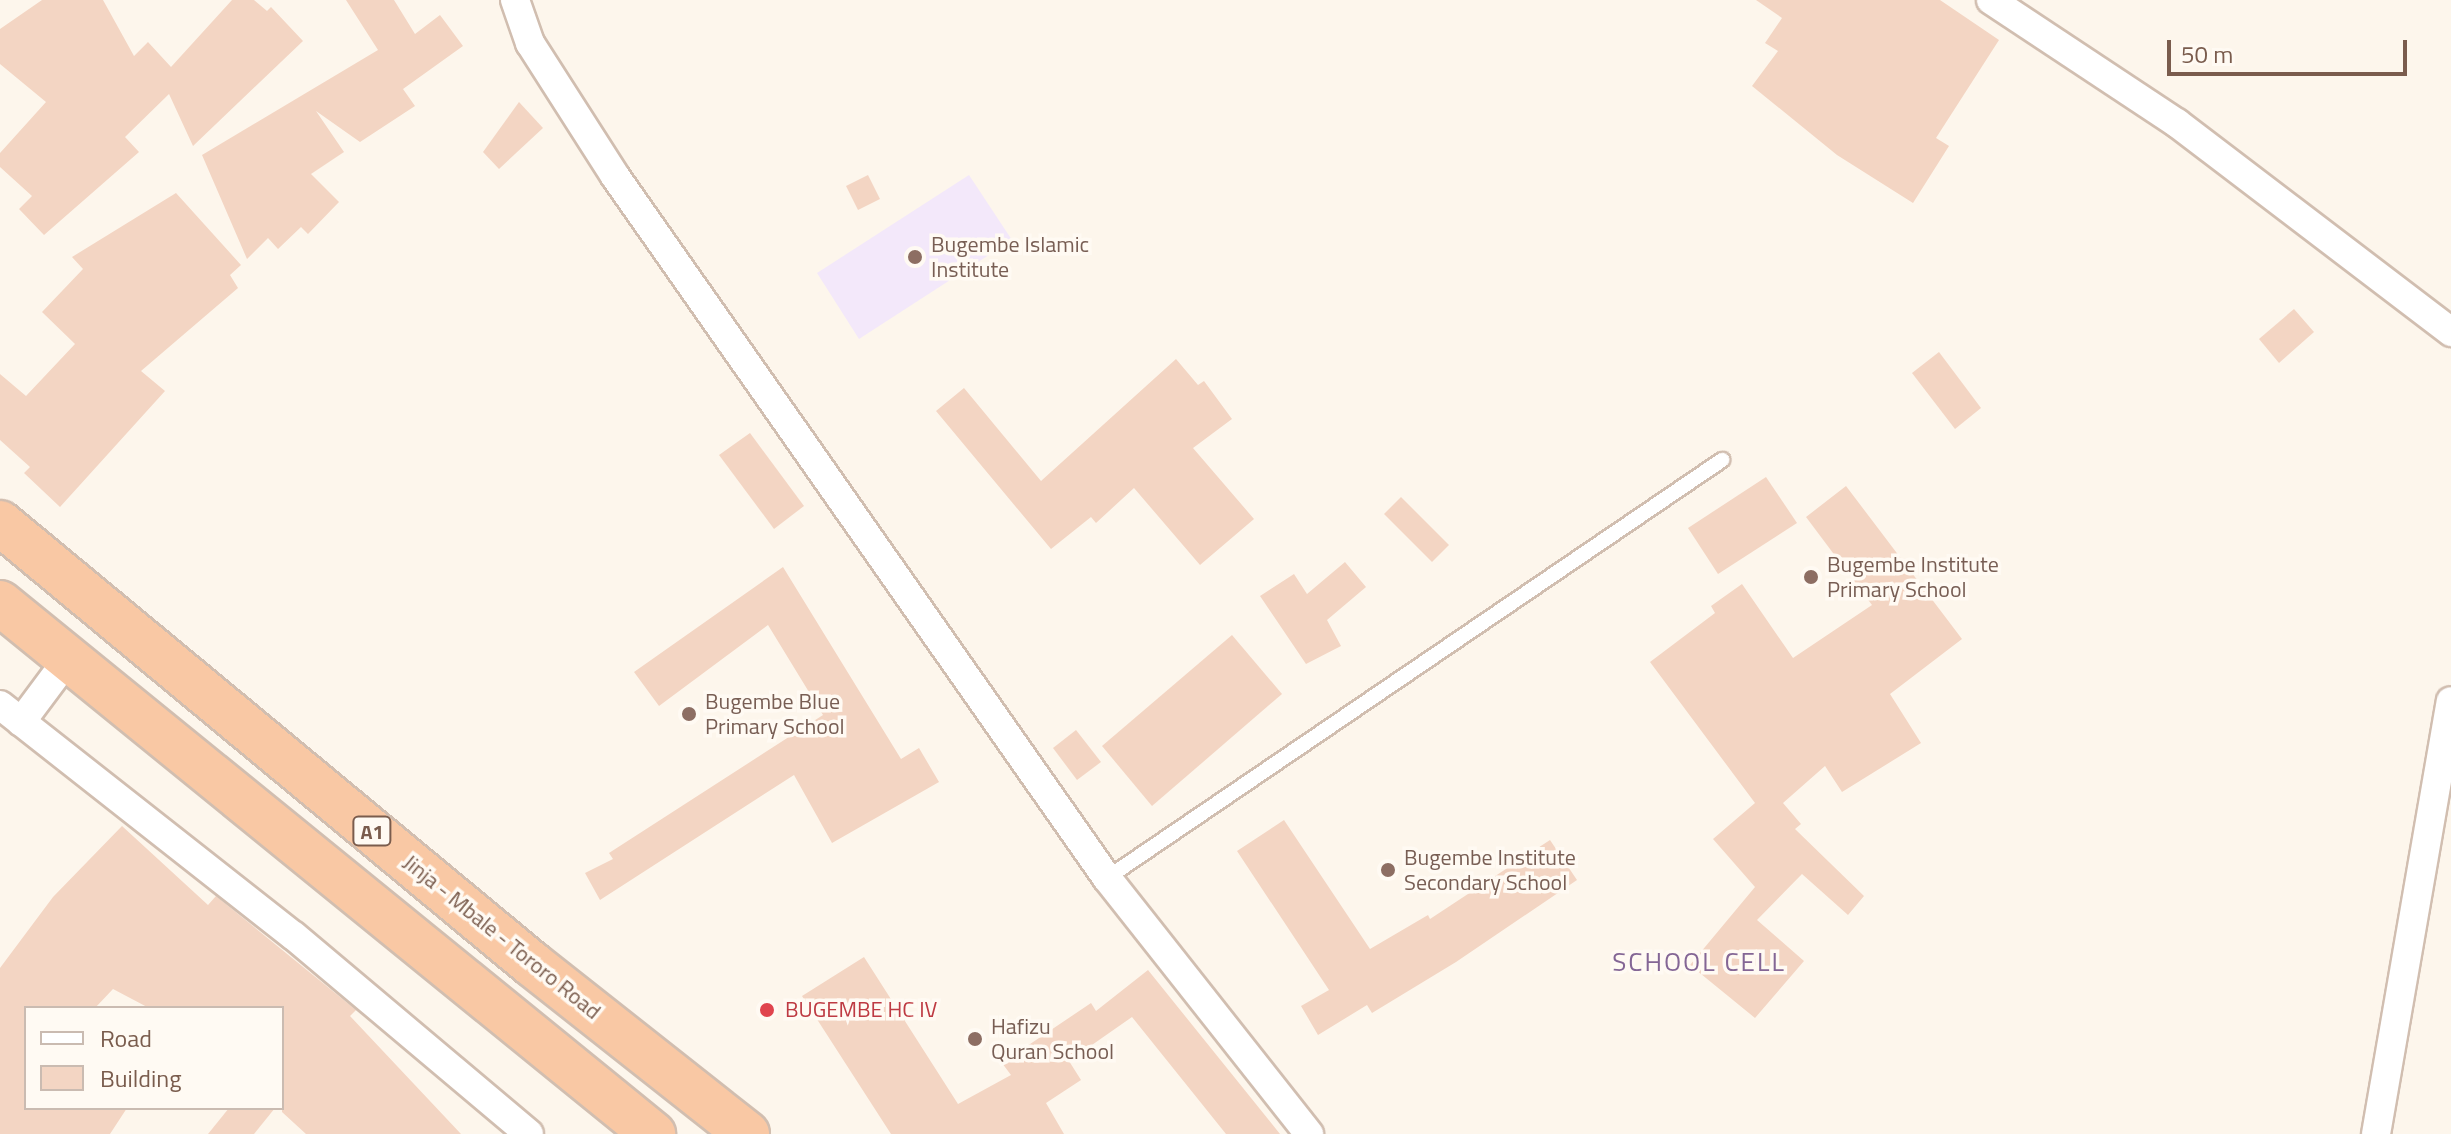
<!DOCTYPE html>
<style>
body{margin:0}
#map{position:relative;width:2451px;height:1134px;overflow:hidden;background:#fdf6ec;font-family:"Titillium Web",sans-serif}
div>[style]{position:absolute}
.education>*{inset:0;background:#f3e8fa}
.building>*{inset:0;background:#f3d5c3}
.roads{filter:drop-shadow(2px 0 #d1beb0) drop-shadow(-2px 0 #d1beb0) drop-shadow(0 2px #d1beb0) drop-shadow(0 -2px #d1beb0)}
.service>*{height:14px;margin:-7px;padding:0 7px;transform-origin:7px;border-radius:7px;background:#fff}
.minor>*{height:28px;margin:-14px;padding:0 14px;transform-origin:14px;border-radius:14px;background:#fff}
.trunk>*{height:44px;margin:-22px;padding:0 22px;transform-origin:22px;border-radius:22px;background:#f9c8a4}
.dots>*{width:22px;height:22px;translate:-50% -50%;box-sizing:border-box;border:4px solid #fffaf3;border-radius:50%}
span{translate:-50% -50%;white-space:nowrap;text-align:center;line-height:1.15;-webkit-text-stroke:7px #fffaf3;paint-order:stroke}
.shield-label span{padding:2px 6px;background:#fffaf3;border:2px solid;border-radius:6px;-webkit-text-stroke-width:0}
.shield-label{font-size:20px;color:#7a5c4d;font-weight:700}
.education-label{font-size:22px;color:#785e54}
.left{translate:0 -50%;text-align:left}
.street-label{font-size:22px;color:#7a5c4d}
.health-label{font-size:22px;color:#be3a42}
.quarter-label{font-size:26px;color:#846695;letter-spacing:2px}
.legend{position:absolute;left:24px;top:1006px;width:260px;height:104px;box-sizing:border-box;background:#fffaf3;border:2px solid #cabbb1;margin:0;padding:10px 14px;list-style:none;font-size:24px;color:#7a5c4d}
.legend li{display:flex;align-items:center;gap:16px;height:40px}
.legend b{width:40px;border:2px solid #cabbb1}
.scale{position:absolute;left:2167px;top:40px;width:240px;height:36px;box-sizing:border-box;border:4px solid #7a5c4d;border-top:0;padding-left:10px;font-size:24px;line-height:28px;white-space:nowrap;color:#7a5c4d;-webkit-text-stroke:6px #fffaf3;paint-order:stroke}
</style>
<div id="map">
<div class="education">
<div style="clip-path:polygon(969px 175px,1012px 240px,859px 339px,817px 273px)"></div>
</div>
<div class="building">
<div style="clip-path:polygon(42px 0,103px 0,134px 56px,148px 42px,171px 67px,232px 0,254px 0,267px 11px,271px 7px,303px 41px,193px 146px,169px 94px,125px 137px,139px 152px,44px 235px,19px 209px,32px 196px,0 167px,0 153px,46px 102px,0 64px,0 29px)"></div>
<div style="clip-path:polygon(346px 0,394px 0,415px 34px,440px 15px,463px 46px,403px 89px,415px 106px,360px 142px,316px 111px,344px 152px,311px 174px,339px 202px,308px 234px,301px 227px,278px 249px,268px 238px,247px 259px,202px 155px,378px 50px)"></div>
<div style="clip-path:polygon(1756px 0,1940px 0,1999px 40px,1936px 138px,1949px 146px,1913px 203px,1837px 155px,1752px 86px,1778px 51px,1765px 43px,1782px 18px)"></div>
<div style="clip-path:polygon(519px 102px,543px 128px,499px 169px,483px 152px)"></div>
<div style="clip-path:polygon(868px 175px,880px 199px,858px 210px,846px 186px)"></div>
<div style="clip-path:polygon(176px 193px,241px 265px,230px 275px,238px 288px,141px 371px,165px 391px,60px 507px,24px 473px,30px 467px,0 440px,0 374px,26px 396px,75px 344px,42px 312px,83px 269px,72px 257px)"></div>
<div style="clip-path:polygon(2294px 309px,2314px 332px,2279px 363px,2259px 339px)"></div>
<div style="clip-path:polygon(1939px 352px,1981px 408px,1955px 429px,1912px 373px)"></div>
<div style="clip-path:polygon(1176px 359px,1198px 385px,1204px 381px,1232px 419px,1193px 448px,1254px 519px,1200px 565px,1134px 488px,1096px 523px,1091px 517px,1051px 549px,936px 411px,964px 388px,1041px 481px)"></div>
<div style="clip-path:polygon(750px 433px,804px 506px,774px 529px,719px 455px)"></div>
<div style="clip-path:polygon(1766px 477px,1797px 523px,1718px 574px,1688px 528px)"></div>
<div style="clip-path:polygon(1846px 486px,1962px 639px,1890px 694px,1921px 743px,1842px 792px,1825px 766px,1783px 803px,1801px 824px,1795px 829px,1864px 896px,1848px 915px,1802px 874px,1757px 920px,1804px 961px,1755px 1018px,1690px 965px,1755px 887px,1713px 839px,1755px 803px,1650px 662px,1715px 613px,1711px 606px,1742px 584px,1793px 658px,1872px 605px,1806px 517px)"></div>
<div style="clip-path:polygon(1401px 497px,1449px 545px,1432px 562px,1384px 514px)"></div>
<div style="clip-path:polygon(1345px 562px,1366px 587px,1327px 620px,1341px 646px,1306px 664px,1260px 596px,1294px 574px,1307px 594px)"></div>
<div style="clip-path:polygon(783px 567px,901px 759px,919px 748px,939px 782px,832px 843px,794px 775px,600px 900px,585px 873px,613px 859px,609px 853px,823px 715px,768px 625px,659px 706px,634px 672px)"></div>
<div style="clip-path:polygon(1232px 635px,1282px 694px,1152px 806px,1102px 746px)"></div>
<div style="clip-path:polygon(1076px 730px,1101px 762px,1077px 780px,1053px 748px)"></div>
<div style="clip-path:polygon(1284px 820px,1370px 949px,1428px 915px,1430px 919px,1550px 840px,1577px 880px,1456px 962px,1372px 1013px,1367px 1005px,1318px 1035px,1301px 1006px,1329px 990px,1237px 851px)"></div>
<div style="clip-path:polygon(122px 826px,208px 905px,216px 896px,356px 1010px,350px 1016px,461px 1134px,306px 1134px,282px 1112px,282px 1008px,149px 1008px,113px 989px,95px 1008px,26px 1008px,26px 1108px,127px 1108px,110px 1134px,0 1134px,0 968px,53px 897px)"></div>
<div style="clip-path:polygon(864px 957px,958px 1104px,1011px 1075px,1002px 1063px,1091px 1003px,1096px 1011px,1148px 970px,1280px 1134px,1226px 1134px,1132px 1017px,1069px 1061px,1081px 1080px,1046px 1103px,1064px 1134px,891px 1134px,802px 996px)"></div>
<div style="clip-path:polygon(229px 1108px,275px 1108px,254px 1134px,208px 1134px)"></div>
</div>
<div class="roads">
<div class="service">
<div style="left:1107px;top:878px;width:744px;rotate:-34.2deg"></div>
</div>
<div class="minor">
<div style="left:515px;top:0;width:46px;rotate:70.8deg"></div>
<div style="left:530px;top:43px;width:158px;rotate:57.4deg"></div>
<div style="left:615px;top:176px;width:857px;rotate:54.98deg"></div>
<div style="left:1107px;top:878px;width:326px;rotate:51.7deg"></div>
<div style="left:1991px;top:0;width:223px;rotate:33.5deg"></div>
<div style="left:2177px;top:123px;width:345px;rotate:37.3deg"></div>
<div style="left:0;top:705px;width:374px;rotate:38.2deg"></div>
<div style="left:294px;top:936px;width:307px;rotate:40.1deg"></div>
<div style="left:21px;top:722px;width:79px;rotate:-53.3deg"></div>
<div style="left:2376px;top:1134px;width:439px;rotate:-80.2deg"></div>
</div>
<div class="trunk">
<div style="left:0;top:523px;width:691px;rotate:39.66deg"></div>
<div style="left:532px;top:964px;width:274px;rotate:38.3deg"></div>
<div style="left:0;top:603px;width:842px;rotate:39.12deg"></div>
</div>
</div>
<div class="dots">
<div style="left:915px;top:257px;background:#8d6e63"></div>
<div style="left:1811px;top:577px;background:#8d6e63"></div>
<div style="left:689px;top:714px;background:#8d6e63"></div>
<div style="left:1388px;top:870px;background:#8d6e63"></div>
<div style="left:767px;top:1010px;background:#e0444e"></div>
<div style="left:975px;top:1039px;background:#8d6e63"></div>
</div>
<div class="shield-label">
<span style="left:372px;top:831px">A1</span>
</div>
<div class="education-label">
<span class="left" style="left:931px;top:257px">Bugembe Islamic<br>Institute</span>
<span class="left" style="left:1827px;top:577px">Bugembe Institute<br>Primary School</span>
<span class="left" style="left:705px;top:714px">Bugembe Blue<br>Primary School</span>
<span class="left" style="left:1404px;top:870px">Bugembe Institute<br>Secondary School</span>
<span class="left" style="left:991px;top:1039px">Hafizu<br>Quran School</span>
</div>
<div class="street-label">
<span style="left:502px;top:937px;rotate:39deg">Jinja - Mbale - Tororo Road</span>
</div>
<div class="health-label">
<span class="left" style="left:785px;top:1010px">BUGEMBE HC IV</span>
</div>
<div class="quarter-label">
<span style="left:1699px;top:962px">SCHOOL CELL</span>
</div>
<ul class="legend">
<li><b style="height:10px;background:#fff"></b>Road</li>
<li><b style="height:22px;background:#f3d5c3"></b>Building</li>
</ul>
<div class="scale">50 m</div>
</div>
